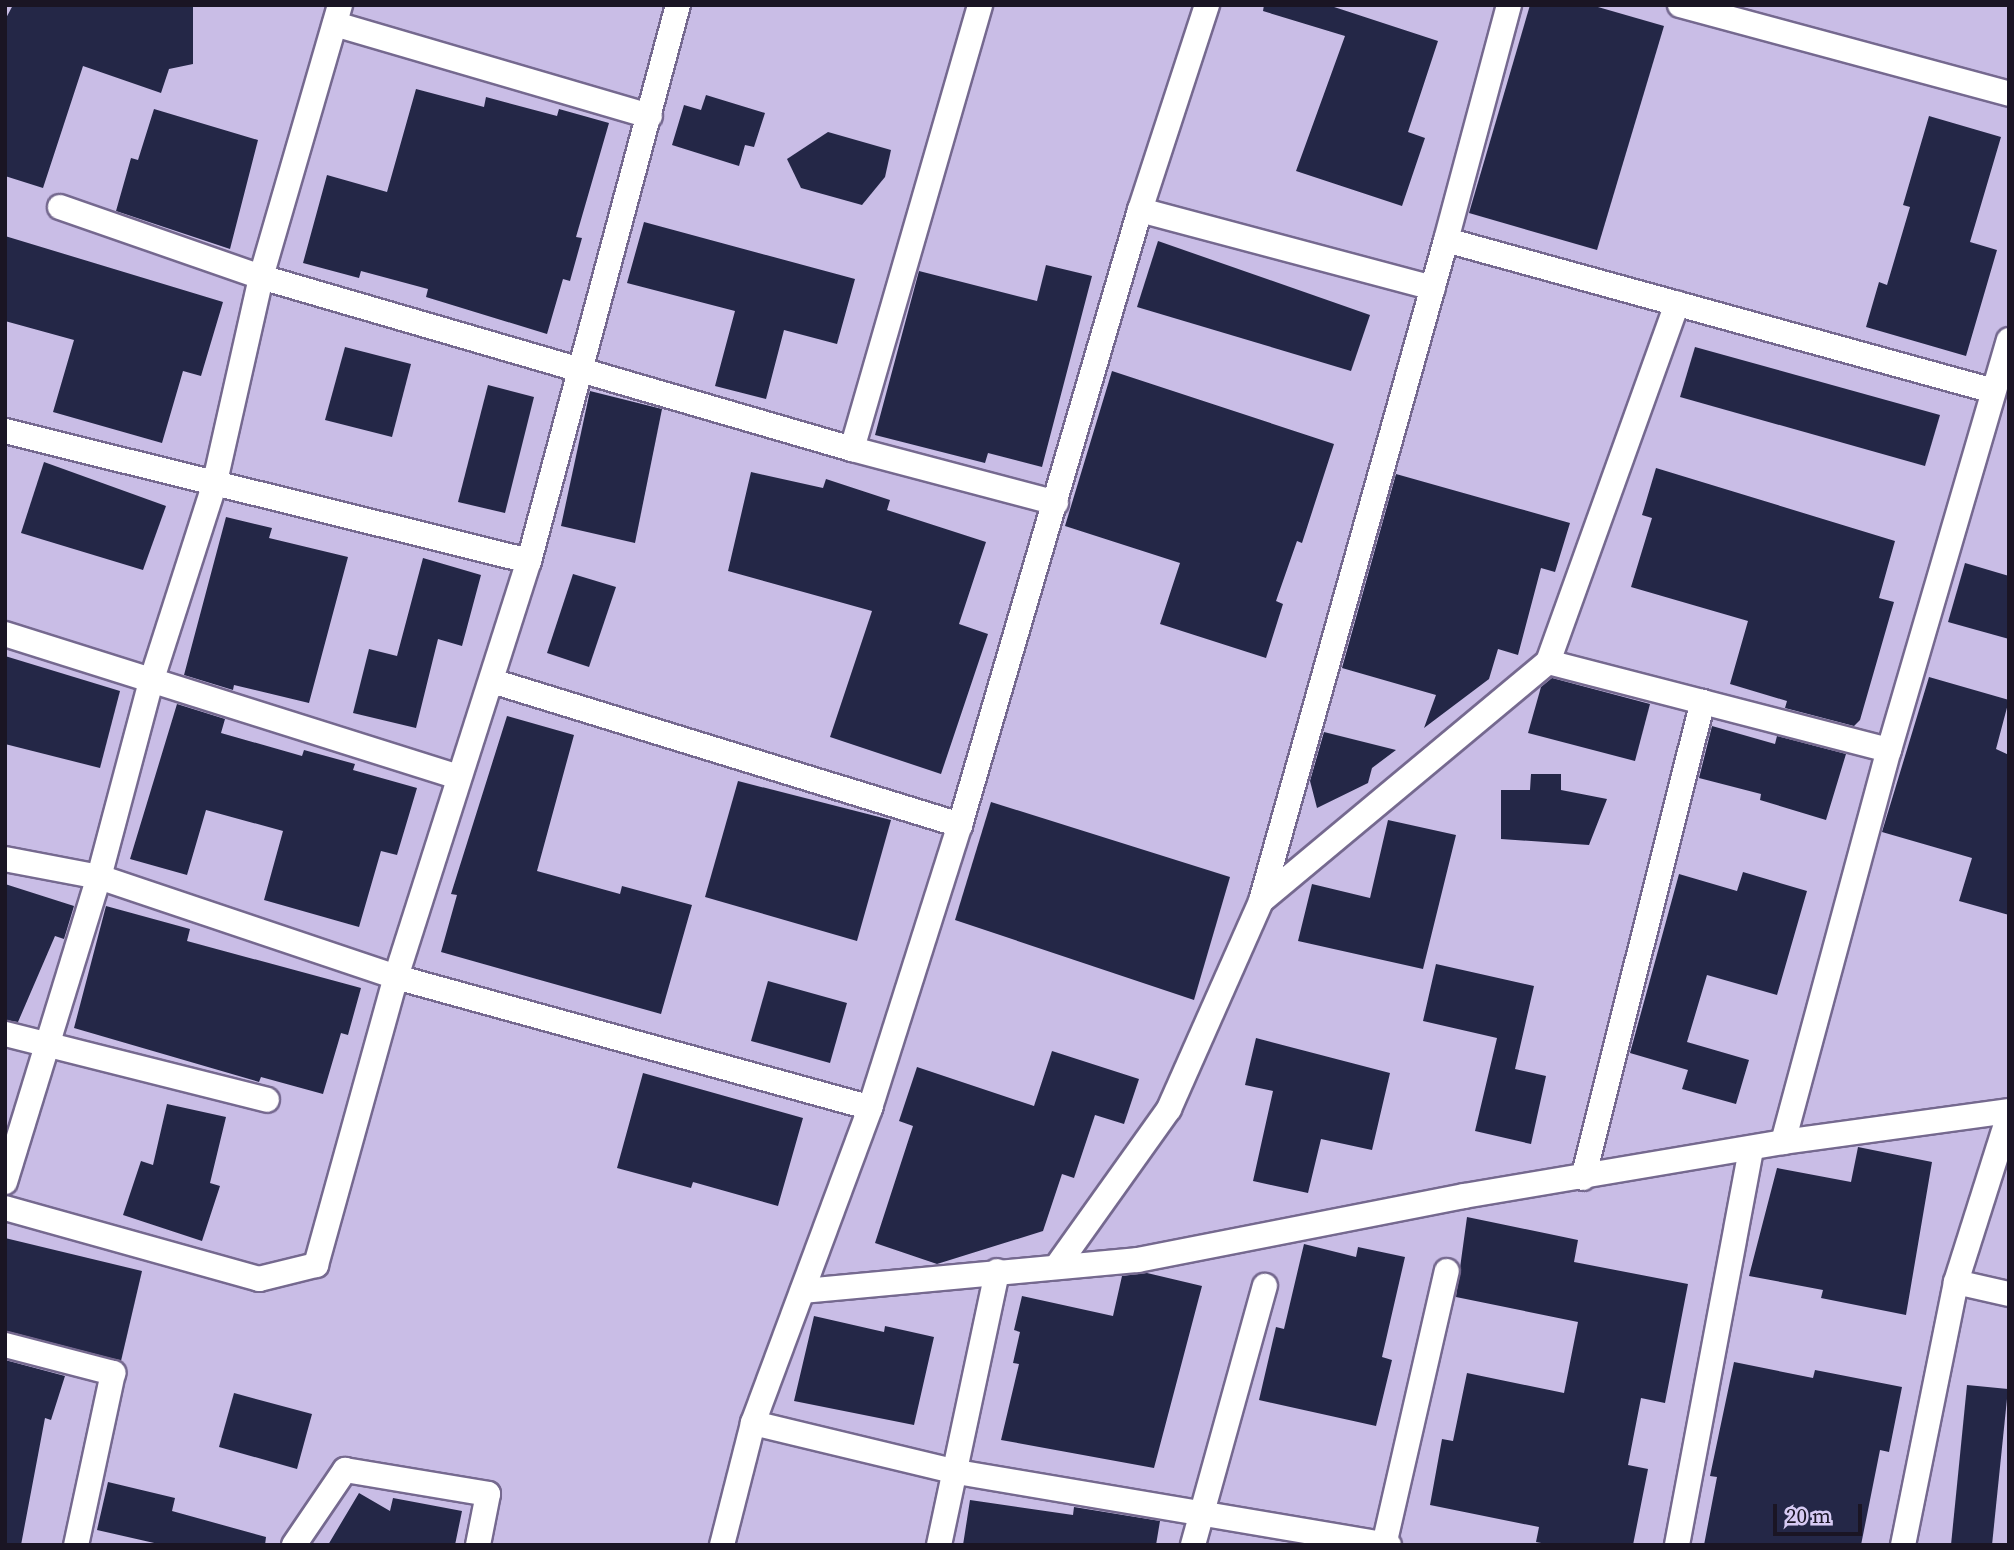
<!DOCTYPE html>
<style>
body{margin:0}
#map{position:relative;width:2014px;height:1550px;overflow:hidden;background:#c9bde6;font-family:"Source Serif 4",serif}
div>[style]{position:absolute}
.building>*{inset:0;background:#242747}
.roads{filter:drop-shadow(2px 0 #75698f) drop-shadow(-2px 0 #75698f) drop-shadow(0 2px #75698f) drop-shadow(0 -2px #75698f)}
.minor>*{height:24px;margin:-12px;padding:0 12px;transform-origin:12px;border-radius:12px;background:#fff}
span{translate:-50% -50%;white-space:nowrap;text-align:center;line-height:1.15;-webkit-text-stroke:7px #d6caf3;paint-order:stroke}
.frame{position:absolute;inset:0;border:7px solid #1a1524;pointer-events:none}
.scale{position:absolute;left:1773px;top:1504px;width:89px;height:32px;box-sizing:border-box;border:4px solid #1a1524;border-top:0;padding-left:9px;font-size:21px;line-height:24px;white-space:nowrap;color:#1a1524;-webkit-text-stroke:5px #d6caf3;paint-order:stroke}
</style>
<div id="map">
<div class="building">
<div style="clip-path:polygon(13px 5px,193px 7px,193px 64px,169px 69px,161px 93px,83px 66px,43px 188px,5px 176px,5px 20px)"></div>
<div style="clip-path:polygon(1264px 5px,1328px 5px,1438px 41px,1408px 132px,1425px 138px,1402px 206px,1296px 171px,1345px 36px,1263px 11px)"></div>
<div style="clip-path:polygon(1530px 5px,1591px 5px,1664px 26px,1597px 250px,1469px 213px)"></div>
<div style="clip-path:polygon(416px 89px,484px 107px,486px 97px,557px 116px,559px 109px,609px 123px,576px 237px,582px 238px,570px 281px,563px 279px,547px 334px,426px 297px,428px 289px,361px 271px,359px 278px,303px 263px,327px 175px,387px 192px)"></div>
<div style="clip-path:polygon(706px 95px,765px 113px,754px 147px,745px 145px,739px 166px,672px 145px,684px 105px,701px 110px)"></div>
<div style="clip-path:polygon(154px 109px,258px 140px,230px 249px,116px 211px,131px 158px,138px 160px)"></div>
<div style="clip-path:polygon(1929px 116px,2001px 137px,1970px 242px,1997px 250px,1966px 356px,1866px 327px,1879px 282px,1887px 285px,1910px 207px,1903px 205px)"></div>
<div style="clip-path:polygon(828px 132px,891px 150px,885px 177px,862px 205px,801px 188px,787px 159px)"></div>
<div style="clip-path:polygon(644px 222px,855px 279px,837px 344px,784px 330px,766px 399px,715px 386px,735px 311px,627px 283px)"></div>
<div style="clip-path:polygon(5px 236px,223px 302px,201px 376px,183px 371px,162px 443px,53px 412px,74px 340px,5px 321px)"></div>
<div style="clip-path:polygon(1158px 241px,1370px 315px,1351px 371px,1137px 307px)"></div>
<div style="clip-path:polygon(1046px 265px,1092px 276px,1042px 467px,988px 453px,985px 463px,875px 435px,919px 271px,1037px 301px)"></div>
<div style="clip-path:polygon(345px 347px,411px 364px,392px 437px,325px 420px)"></div>
<div style="clip-path:polygon(1695px 347px,1940px 415px,1925px 466px,1680px 397px)"></div>
<div style="clip-path:polygon(1112px 371px,1334px 444px,1302px 543px,1297px 541px,1276px 601px,1283px 604px,1266px 658px,1160px 624px,1180px 563px,1065px 526px)"></div>
<div style="clip-path:polygon(488px 385px,534px 397px,505px 513px,458px 502px)"></div>
<div style="clip-path:polygon(590px 391px,662px 409px,635px 543px,561px 526px)"></div>
<div style="clip-path:polygon(44px 462px,166px 506px,143px 570px,21px 533px)"></div>
<div style="clip-path:polygon(1656px 468px,1895px 541px,1879px 598px,1894px 602px,1860px 720px,1854px 726px,1785px 708px,1787px 701px,1730px 684px,1748px 621px,1631px 587px,1652px 518px,1642px 515px)"></div>
<div style="clip-path:polygon(751px 472px,823px 488px,826px 479px,890px 500px,887px 510px,986px 542px,959px 624px,988px 634px,941px 774px,830px 737px,872px 611px,728px 571px)"></div>
<div style="clip-path:polygon(1396px 474px,1570px 523px,1555px 572px,1541px 568px,1518px 655px,1498px 649px,1489px 679px,1424px 728px,1436px 695px,1342px 668px)"></div>
<div style="clip-path:polygon(226px 517px,272px 528px,269px 538px,348px 557px,309px 703px,234px 685px,233px 690px,184px 675px)"></div>
<div style="clip-path:polygon(423px 558px,481px 575px,462px 646px,438px 639px,416px 728px,353px 713px,369px 649px,397px 656px)"></div>
<div style="clip-path:polygon(1965px 563px,2009px 576px,2009px 639px,1948px 622px)"></div>
<div style="clip-path:polygon(573px 574px,616px 587px,589px 667px,547px 653px)"></div>
<div style="clip-path:polygon(5px 656px,120px 691px,100px 768px,5px 744px)"></div>
<div style="clip-path:polygon(1929px 677px,2009px 700px,1996px 749px,2009px 755px,2009px 915px,1959px 901px,1972px 858px,1882px 832px)"></div>
<div style="clip-path:polygon(1552px 678px,1650px 704px,1635px 761px,1528px 733px,1541px 687px)"></div>
<div style="clip-path:polygon(177px 704px,225px 719px,221px 733px,302px 756px,304px 750px,355px 764px,353px 770px,417px 788px,397px 855px,381px 851px,359px 927px,264px 900px,283px 831px,206px 810px,187px 875px,130px 859px)"></div>
<div style="clip-path:polygon(507px 716px,574px 735px,537px 871px,620px 894px,622px 886px,692px 905px,661px 1014px,441px 952px,457px 895px,451px 894px)"></div>
<div style="clip-path:polygon(1712px 726px,1775px 744px,1777px 736px,1846px 754px,1826px 820px,1760px 800px,1761px 794px,1699px 778px)"></div>
<div style="clip-path:polygon(1324px 732px,1396px 750px,1372px 768px,1368px 783px,1317px 808px,1310px 781px)"></div>
<div style="clip-path:polygon(1531px 774px,1561px 774px,1561px 790px,1607px 799px,1589px 845px,1501px 839px,1501px 790px,1530px 790px)"></div>
<div style="clip-path:polygon(738px 781px,891px 820px,857px 941px,705px 897px)"></div>
<div style="clip-path:polygon(991px 802px,1230px 877px,1194px 1000px,955px 920px)"></div>
<div style="clip-path:polygon(1388px 820px,1456px 835px,1423px 969px,1298px 941px,1312px 884px,1370px 898px)"></div>
<div style="clip-path:polygon(1743px 872px,1807px 891px,1777px 995px,1707px 975px,1687px 1042px,1749px 1060px,1736px 1104px,1682px 1089px,1688px 1070px,1630px 1053px,1679px 874px,1737px 891px)"></div>
<div style="clip-path:polygon(5px 884px,74px 906px,64px 939px,55px 936px,18px 1022px,5px 1020px)"></div>
<div style="clip-path:polygon(106px 906px,190px 929px,187px 941px,361px 988px,348px 1035px,341px 1033px,323px 1094px,261px 1077px,259px 1082px,74px 1028px)"></div>
<div style="clip-path:polygon(1436px 964px,1534px 986px,1515px 1069px,1546px 1076px,1531px 1144px,1475px 1131px,1497px 1038px,1423px 1021px)"></div>
<div style="clip-path:polygon(768px 981px,847px 1003px,830px 1063px,751px 1041px)"></div>
<div style="clip-path:polygon(1256px 1038px,1390px 1073px,1372px 1150px,1321px 1139px,1308px 1193px,1253px 1181px,1273px 1091px,1245px 1085px)"></div>
<div style="clip-path:polygon(1052px 1051px,1139px 1079px,1124px 1124px,1095px 1115px,1074px 1178px,1062px 1174px,1043px 1231px,937px 1264px,875px 1243px,913px 1126px,899px 1121px,917px 1067px,1034px 1106px)"></div>
<div style="clip-path:polygon(643px 1073px,803px 1118px,778px 1206px,693px 1182px,691px 1188px,617px 1168px)"></div>
<div style="clip-path:polygon(167px 1104px,226px 1117px,210px 1183px,220px 1186px,202px 1241px,123px 1215px,141px 1161px,153px 1165px)"></div>
<div style="clip-path:polygon(1858px 1147px,1932px 1162px,1906px 1315px,1821px 1298px,1823px 1290px,1749px 1276px,1777px 1168px,1851px 1182px)"></div>
<div style="clip-path:polygon(1467px 1217px,1578px 1240px,1574px 1262px,1688px 1284px,1665px 1403px,1641px 1398px,1628px 1465px,1648px 1469px,1633px 1545px,1552px 1545px,1536px 1542px,1539px 1527px,1430px 1505px,1442px 1439px,1453px 1441px,1467px 1373px,1564px 1393px,1578px 1322px,1456px 1297px)"></div>
<div style="clip-path:polygon(5px 1238px,142px 1271px,121px 1361px,5px 1331px)"></div>
<div style="clip-path:polygon(1304px 1244px,1356px 1257px,1358px 1247px,1405px 1257px,1382px 1357px,1392px 1360px,1376px 1426px,1259px 1400px,1276px 1327px,1284px 1329px)"></div>
<div style="clip-path:polygon(1147px 1273px,1202px 1286px,1154px 1468px,1001px 1440px,1019px 1364px,1013px 1363px,1020px 1332px,1014px 1330px,1022px 1296px,1113px 1316px,1122px 1276px)"></div>
<div style="clip-path:polygon(814px 1316px,884px 1332px,885px 1326px,934px 1337px,914px 1425px,794px 1401px)"></div>
<div style="clip-path:polygon(5px 1360px,65px 1376px,51px 1420px,45px 1418px,21px 1545px,5px 1545px)"></div>
<div style="clip-path:polygon(1734px 1362px,1813px 1378px,1815px 1370px,1902px 1387px,1889px 1452px,1880px 1450px,1861px 1545px,1704px 1545px,1717px 1477px,1710px 1476px)"></div>
<div style="clip-path:polygon(1967px 1385px,2008px 1389px,1992px 1545px,1951px 1545px)"></div>
<div style="clip-path:polygon(234px 1393px,312px 1414px,297px 1469px,219px 1447px)"></div>
<div style="clip-path:polygon(108px 1482px,175px 1498px,172px 1511px,266px 1537px,265px 1545px,163px 1545px,97px 1530px)"></div>
<div style="clip-path:polygon(359px 1493px,390px 1511px,393px 1498px,462px 1511px,455px 1545px,328px 1545px)"></div>
<div style="clip-path:polygon(970px 1500px,1073px 1515px,1074px 1507px,1160px 1521px,1156px 1545px,963px 1545px)"></div>
</div>
<div class="roads">
<div class="minor">
<div style="left:1509px;top:5px;width:243px;rotate:105deg"></div>
<div style="left:1446px;top:240px;width:568px;rotate:15.41deg"></div>
<div style="left:1680px;top:5px;width:341px;rotate:15.1deg"></div>
<div style="left:335px;top:24px;width:328px;rotate:16.3deg"></div>
<div style="left:60px;top:207px;width:213px;rotate:19.2deg"></div>
<div style="left:261px;top:277px;width:616px;rotate:16.23deg"></div>
<div style="left:852px;top:449px;width:211px;rotate:14.8deg"></div>
<div style="left:1140px;top:210px;width:303px;rotate:14.9deg"></div>
<div style="left:5px;top:431px;width:540px;rotate:13.93deg"></div>
<div style="left:852px;top:449px;width:462px;rotate:-73.9deg"></div>
<div style="left:5px;top:634px;width:475px;rotate:17.5deg"></div>
<div style="left:1548px;top:662px;width:381px;rotate:-70.2deg"></div>
<div style="left:492px;top:681px;width:490px;rotate:17.1deg"></div>
<div style="left:5px;top:859px;width:96px;rotate:10.8deg"></div>
<div style="left:99px;top:877px;width:313px;rotate:18.6deg"></div>
<div style="left:396px;top:977px;width:492px;rotate:15.4deg"></div>
<div style="left:1261px;top:901px;width:686px;rotate:-74.36deg"></div>
<div style="left:5px;top:1034px;width:270px;rotate:14.1deg"></div>
<div style="left:1783px;top:1142px;width:406px;rotate:-74.9deg"></div>
<div style="left:1889px;top:750px;width:427px;rotate:-73.7deg"></div>
<div style="left:1583px;top:1178px;width:491px;rotate:-75.9deg"></div>
<div style="left:5px;top:1182px;width:319px;rotate:-72.9deg"></div>
<div style="left:99px;top:877px;width:202px;rotate:-75.1deg"></div>
<div style="left:151px;top:682px;width:206px;rotate:-72.2deg"></div>
<div style="left:214px;top:486px;width:214px;rotate:-77.3deg"></div>
<div style="left:261px;top:277px;width:283px;rotate:-73.8deg"></div>
<div style="left:5px;top:1208px;width:264px;rotate:15.6deg"></div>
<div style="left:259px;top:1279px;width:59px;rotate:-13.8deg"></div>
<div style="left:316px;top:1265px;width:299px;rotate:-74.5deg"></div>
<div style="left:396px;top:977px;width:437px;rotate:-72.3deg"></div>
<div style="left:529px;top:561px;width:576px;rotate:-75deg"></div>
<div style="left:1057px;top:1266px;width:193px;rotate:-54.5deg"></div>
<div style="left:1169px;top:1109px;width:227px;rotate:-66.1deg"></div>
<div style="left:1261px;top:901px;width:373px;rotate:-39.8deg"></div>
<div style="left:1548px;top:662px;width:352px;rotate:14.5deg"></div>
<div style="left:1956px;top:1282px;width:54px;rotate:12.8deg"></div>
<div style="left:803px;top:1291px;width:336px;rotate:-5.3deg"></div>
<div style="left:1138px;top:1260px;width:332px;rotate:-11.1deg"></div>
<div style="left:1464px;top:1196px;width:324px;rotate:-9.6deg"></div>
<div style="left:1783px;top:1142px;width:228px;rotate:-7.8deg"></div>
<div style="left:5px;top:1345px;width:112px;rotate:14.5deg"></div>
<div style="left:113px;top:1373px;width:176px;rotate:102.1deg"></div>
<div style="left:753px;top:1423px;width:210px;rotate:13.5deg"></div>
<div style="left:957px;top:1472px;width:438px;rotate:9.6deg"></div>
<div style="left:294px;top:1545px;width:91px;rotate:-55.8deg"></div>
<div style="left:345px;top:1470px;width:145px;rotate:9.5deg"></div>
<div style="left:488px;top:1494px;width:52px;rotate:101.1deg"></div>
<div style="left:722px;top:1545px;width:126px;rotate:-75.7deg"></div>
<div style="left:753px;top:1423px;width:336px;rotate:-69.6deg"></div>
<div style="left:870px;top:1108px;width:297px;rotate:-72.4deg"></div>
<div style="left:960px;top:825px;width:641px;rotate:-73.69deg"></div>
<div style="left:1140px;top:210px;width:216px;rotate:-71.9deg"></div>
<div style="left:939px;top:1545px;width:280px;rotate:-78deg"></div>
<div style="left:1193px;top:1545px;width:269px;rotate:-74.5deg"></div>
<div style="left:1384px;top:1545px;width:281px;rotate:-77.1deg"></div>
<div style="left:1677px;top:1545px;width:403px;rotate:-79.4deg"></div>
<div style="left:1903px;top:1545px;width:268px;rotate:-78.6deg"></div>
<div style="left:1956px;top:1282px;width:175px;rotate:-72.4deg"></div>
</div>
</div>
<div class="frame"></div>
<div class="scale">20 m</div>
</div>
